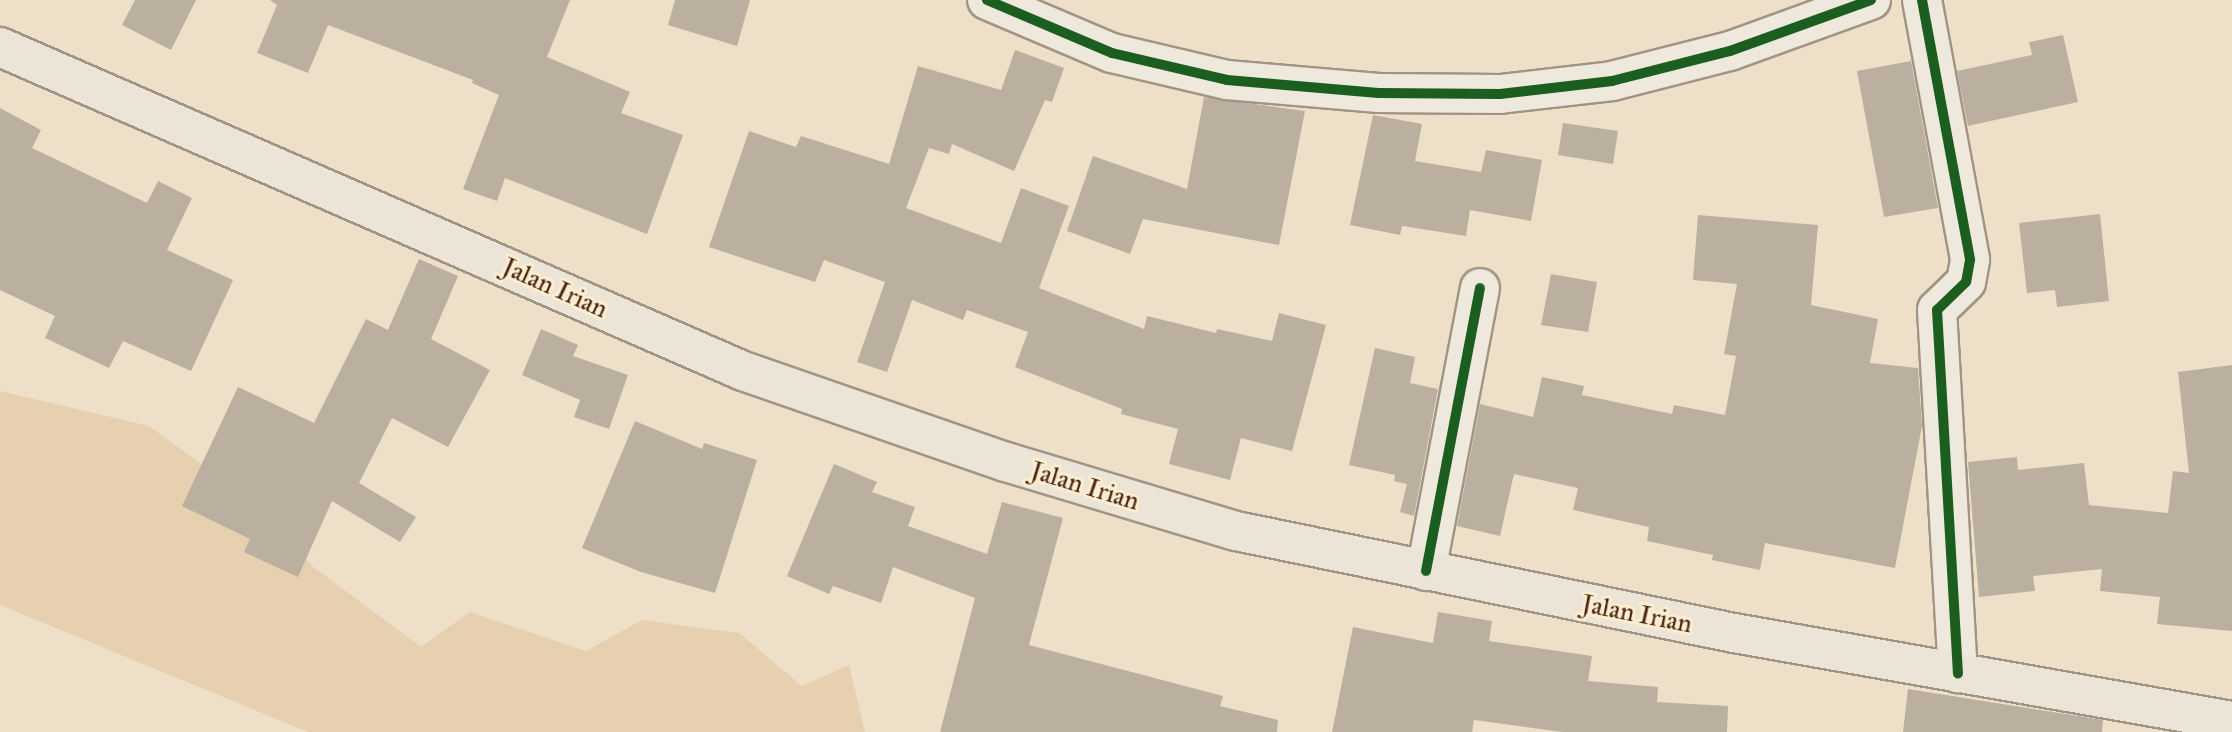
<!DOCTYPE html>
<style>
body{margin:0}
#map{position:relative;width:2232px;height:732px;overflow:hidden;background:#eee0c8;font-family:"IM FELL Great Primer",serif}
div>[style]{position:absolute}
.green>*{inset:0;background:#e6d0b0}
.building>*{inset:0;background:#bbaf9f}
.roads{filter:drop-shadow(2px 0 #a09585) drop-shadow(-2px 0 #a09585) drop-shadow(0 2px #a09585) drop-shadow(0 -2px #a09585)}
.minor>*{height:38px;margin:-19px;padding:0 19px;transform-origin:19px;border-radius:19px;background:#efe8dc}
.primary>*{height:38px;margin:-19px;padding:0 19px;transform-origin:19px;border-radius:19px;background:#ece4d6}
.cycleway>*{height:10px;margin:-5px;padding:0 5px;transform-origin:5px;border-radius:5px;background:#1b5e20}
span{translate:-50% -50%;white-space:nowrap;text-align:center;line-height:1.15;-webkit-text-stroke:6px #feedd1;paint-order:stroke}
.street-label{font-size:26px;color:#452613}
</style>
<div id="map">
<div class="green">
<div style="clip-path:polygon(0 391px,149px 426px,266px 511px,312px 566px,421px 647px,470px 612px,586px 651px,642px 620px,739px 633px,802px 686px,849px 665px,865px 732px,308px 732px,0 605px)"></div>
</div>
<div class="building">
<div style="clip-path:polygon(135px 0,196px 0,171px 50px,122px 25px)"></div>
<div style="clip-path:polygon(270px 0,570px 0,547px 57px,630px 92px,621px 113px,683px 135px,647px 234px,505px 178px,497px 201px,463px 189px,499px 95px,472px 83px,473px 80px,328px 25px,308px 73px,257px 53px,277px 5px)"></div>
<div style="clip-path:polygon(675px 0,750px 0,737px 46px,668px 25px)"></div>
<div style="clip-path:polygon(2063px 35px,2078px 102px,1968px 126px,1957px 71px,2032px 55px,2029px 42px)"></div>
<div style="clip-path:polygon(1015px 50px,1064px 68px,1052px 102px,1045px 100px,1014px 171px,952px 144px,949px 154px,929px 148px,906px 208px,1001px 243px,1021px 188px,1069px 206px,1039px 288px,1144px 329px,1147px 316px,1216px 333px,1217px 329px,1272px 341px,1279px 313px,1326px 325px,1292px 451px,1241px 438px,1230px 480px,1169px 464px,1178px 429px,1121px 414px,1122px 409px,1015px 367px,1028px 332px,967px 310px,963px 320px,912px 300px,887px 372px,857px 362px,885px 282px,824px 260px,815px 282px,709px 247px,749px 131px,796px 147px,801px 136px,889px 164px,918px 66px,1001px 90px)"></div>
<div style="clip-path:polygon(1911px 61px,1938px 208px,1884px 217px,1857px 71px)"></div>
<div style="clip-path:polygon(1204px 97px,1305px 111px,1279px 245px,1143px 219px,1130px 254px,1067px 231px,1093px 156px,1187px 189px)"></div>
<div style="clip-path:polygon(0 108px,41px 130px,32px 148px,147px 203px,158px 181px,192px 198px,167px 250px,233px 280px,191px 371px,123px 341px,109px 368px,45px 338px,55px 316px,0 290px)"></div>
<div style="clip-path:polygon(1373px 115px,1422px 124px,1415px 161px,1481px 172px,1486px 150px,1542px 160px,1531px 221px,1470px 210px,1466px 236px,1402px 226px,1400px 235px,1350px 225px)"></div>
<div style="clip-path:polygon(1563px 123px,1618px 131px,1613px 164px,1558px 155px)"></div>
<div style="clip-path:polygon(2100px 214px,2109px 301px,2057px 307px,2055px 290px,2027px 293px,2019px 223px)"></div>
<div style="clip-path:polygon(1698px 215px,1818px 225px,1811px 305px,1878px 319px,1870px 363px,1918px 368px,1922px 426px,1895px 568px,1765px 543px,1760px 570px,1712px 560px,1713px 555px,1647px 541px,1649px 527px,1573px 510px,1578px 488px,1514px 474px,1500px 536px,1457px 526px,1480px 404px,1533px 417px,1542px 377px,1584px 386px,1582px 395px,1672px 414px,1674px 405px,1725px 415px,1736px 356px,1724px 354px,1737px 284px,1693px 280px)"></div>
<div style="clip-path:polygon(419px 259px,458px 276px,431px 339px,490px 370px,448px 447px,392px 418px,359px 483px,416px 517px,400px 542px,332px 501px,298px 577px,244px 552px,250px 539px,182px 506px,238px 387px,314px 423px,366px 319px,388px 330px)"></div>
<div style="clip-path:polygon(1551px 274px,1597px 282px,1588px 332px,1541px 325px)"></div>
<div style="clip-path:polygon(541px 329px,578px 345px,573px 356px,628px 375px,609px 429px,574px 417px,580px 400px,522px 375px)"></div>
<div style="clip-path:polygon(1375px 348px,1415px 357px,1410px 383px,1438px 389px,1414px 516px,1400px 512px,1407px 484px,1394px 481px,1395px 475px,1349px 465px)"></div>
<div style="clip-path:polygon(2232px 365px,2232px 631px,2157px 624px,2160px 597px,2100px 591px,2102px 569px,2033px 576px,2035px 591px,1979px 597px,1968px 462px,2017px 457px,2018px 470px,2084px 463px,2089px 505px,2168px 513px,2173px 471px,2189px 473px,2178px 372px)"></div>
<div style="clip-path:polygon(635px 421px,702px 449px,704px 443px,757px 460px,715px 593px,641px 572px,582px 548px)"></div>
<div style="clip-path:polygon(834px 464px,877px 482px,872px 492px,915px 507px,908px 526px,987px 554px,1002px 502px,1063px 518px,1029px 645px,1223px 696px,1220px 706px,1278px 720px,1277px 732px,940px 732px,975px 598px,893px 567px,881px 603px,833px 586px,829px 594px,787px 576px)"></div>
<div style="clip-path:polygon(1438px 612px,1492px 621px,1489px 641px,1592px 656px,1588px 681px,1658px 687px,1657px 702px,1728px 706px,1727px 732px,1563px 732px,1474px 720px,1472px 732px,1332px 732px,1353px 627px,1433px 643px)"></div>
<div style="clip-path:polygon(1908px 689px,2103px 720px,2102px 732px,1903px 732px)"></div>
</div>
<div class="roads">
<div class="minor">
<div style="left:987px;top:0;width:136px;rotate:23deg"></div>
<div style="left:1112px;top:53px;width:118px;rotate:13.2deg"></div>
<div style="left:1227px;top:80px;width:152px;rotate:4.9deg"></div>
<div style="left:1378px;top:93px;width:122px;rotate:0.5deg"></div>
<div style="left:1500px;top:94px;width:113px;rotate:-6.6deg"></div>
<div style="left:1612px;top:81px;width:122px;rotate:-14.3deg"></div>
<div style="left:1730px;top:51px;width:150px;rotate:-19.9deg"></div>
<div style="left:1922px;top:0;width:264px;rotate:79.5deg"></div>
<div style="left:1970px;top:260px;width:22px;rotate:100deg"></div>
<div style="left:1966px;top:282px;width:40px;rotate:136deg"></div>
<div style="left:1937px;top:310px;width:364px;rotate:86.7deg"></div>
<div style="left:1426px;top:571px;width:288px;rotate:-79.2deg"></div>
</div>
<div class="primary">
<div style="left:0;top:47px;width:811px;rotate:23.56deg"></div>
<div style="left:743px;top:371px;width:278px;rotate:19.1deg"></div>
<div style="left:1006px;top:462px;width:240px;rotate:16.7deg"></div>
<div style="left:1236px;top:531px;width:508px;rotate:11.58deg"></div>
<div style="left:1734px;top:633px;width:506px;rotate:10.02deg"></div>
</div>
</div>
<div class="cycleway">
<div style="left:987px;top:0;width:136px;rotate:23deg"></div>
<div style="left:1112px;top:53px;width:118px;rotate:13.2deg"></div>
<div style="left:1227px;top:80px;width:152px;rotate:4.9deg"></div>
<div style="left:1378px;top:93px;width:122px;rotate:0.5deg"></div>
<div style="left:1500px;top:94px;width:113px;rotate:-6.6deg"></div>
<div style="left:1612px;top:81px;width:122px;rotate:-14.3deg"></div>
<div style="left:1730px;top:51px;width:150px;rotate:-19.9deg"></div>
<div style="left:1922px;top:0;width:264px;rotate:79.5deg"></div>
<div style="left:1970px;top:260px;width:22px;rotate:100deg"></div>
<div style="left:1966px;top:282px;width:40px;rotate:136deg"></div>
<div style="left:1937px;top:310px;width:364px;rotate:86.7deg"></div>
<div style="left:1426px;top:571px;width:288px;rotate:-79.2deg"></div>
</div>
<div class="street-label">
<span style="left:555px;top:288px;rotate:24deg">Jalan Irian</span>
<span style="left:1085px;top:486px;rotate:17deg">Jalan Irian</span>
<span style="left:1637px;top:614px;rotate:11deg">Jalan Irian</span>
</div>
</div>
